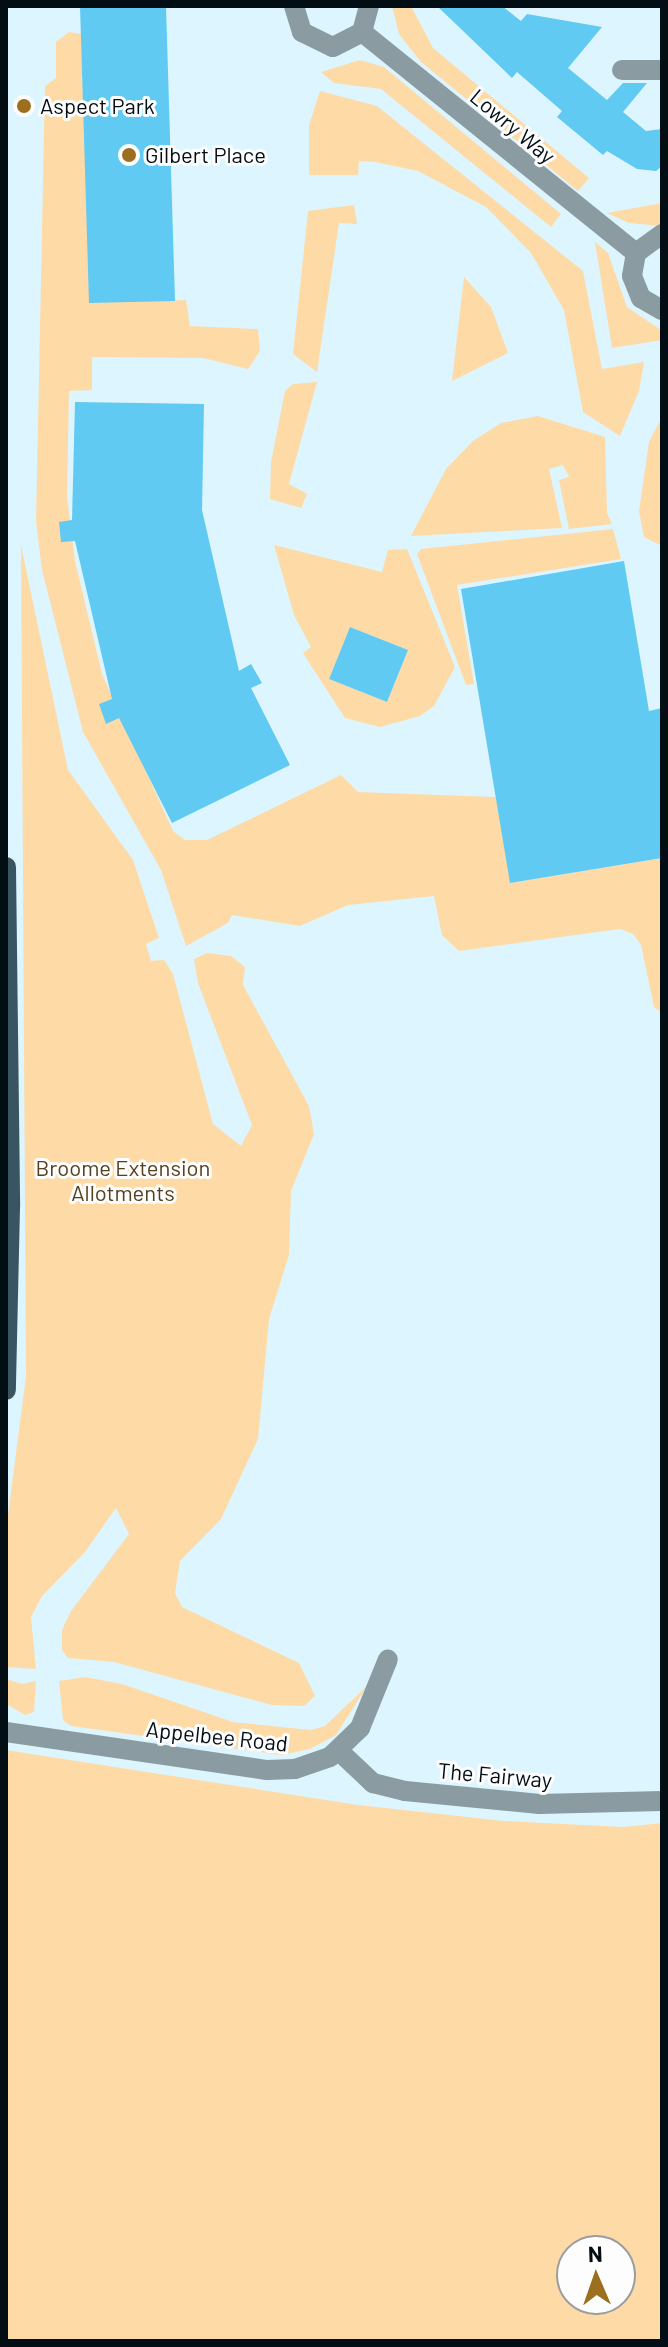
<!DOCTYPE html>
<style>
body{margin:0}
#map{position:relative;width:668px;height:2347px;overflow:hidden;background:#ddf5ff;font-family:Barlow,sans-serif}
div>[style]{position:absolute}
.green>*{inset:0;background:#fedba6}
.building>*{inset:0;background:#61caf2}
.minor>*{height:20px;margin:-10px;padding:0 10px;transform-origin:10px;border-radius:10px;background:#8b9ba2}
.major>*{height:20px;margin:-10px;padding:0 10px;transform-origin:10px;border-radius:10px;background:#385561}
.dots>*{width:22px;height:22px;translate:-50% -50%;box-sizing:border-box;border:4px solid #fdfdfd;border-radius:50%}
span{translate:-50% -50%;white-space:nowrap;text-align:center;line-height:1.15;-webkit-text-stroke:6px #fdfdfd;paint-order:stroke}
.poi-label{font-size:22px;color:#020e13}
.left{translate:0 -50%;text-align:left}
.street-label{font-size:22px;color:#020e13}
.park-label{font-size:22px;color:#56411f}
.frame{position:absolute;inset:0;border:8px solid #020e13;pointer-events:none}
.north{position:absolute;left:556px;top:2235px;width:80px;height:80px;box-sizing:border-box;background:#fdfdfd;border:2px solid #999d9f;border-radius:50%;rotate:358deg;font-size:22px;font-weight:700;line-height:32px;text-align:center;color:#020e13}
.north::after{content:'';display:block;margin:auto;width:28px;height:36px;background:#9b6f1e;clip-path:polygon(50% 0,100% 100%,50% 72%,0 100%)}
</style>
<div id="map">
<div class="green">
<div style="clip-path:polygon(392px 6px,411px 6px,433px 48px,589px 178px,578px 191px,420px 61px,399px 34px)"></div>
<div style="clip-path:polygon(69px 32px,81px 34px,90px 302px,186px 300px,190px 326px,258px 329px,260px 351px,248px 369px,203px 358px,92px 357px,92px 390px,69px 391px,67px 497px,75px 561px,102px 674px,173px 831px,185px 840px,207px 840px,341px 775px,358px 792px,496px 797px,511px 883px,662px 858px,662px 1013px,654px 1007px,641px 945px,633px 934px,620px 929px,459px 951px,442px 935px,434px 896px,348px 905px,300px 926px,232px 915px,228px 923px,186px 946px,161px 870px,83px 732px,42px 570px,36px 521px,45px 86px,56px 78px,56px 42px)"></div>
<div style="clip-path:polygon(360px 60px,384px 67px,561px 214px,551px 227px,381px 89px,334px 83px,321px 72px)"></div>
<div style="clip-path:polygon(320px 91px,377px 106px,583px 271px,602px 369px,644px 362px,639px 391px,620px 436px,583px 412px,564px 310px,531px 253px,486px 207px,418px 171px,375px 162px,359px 161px,358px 175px,309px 175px,309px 125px)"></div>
<div style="clip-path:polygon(662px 203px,662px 226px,629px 223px,607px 213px)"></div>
<div style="clip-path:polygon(354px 205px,357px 224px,339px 223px,317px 372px,293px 354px,308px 211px)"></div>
<div style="clip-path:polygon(595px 242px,608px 253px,627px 307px,661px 330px,662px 340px,612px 348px)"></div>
<div style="clip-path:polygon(464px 277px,491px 307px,508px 353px,452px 381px)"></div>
<div style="clip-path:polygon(317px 382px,289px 484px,307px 494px,301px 508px,270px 499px,271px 462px,285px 391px,293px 384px)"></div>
<div style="clip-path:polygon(538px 416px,605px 437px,607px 513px,612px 524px,569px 529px,559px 480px,569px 477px,563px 465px,549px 469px,562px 528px,411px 536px,446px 469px,473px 441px,501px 423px)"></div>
<div style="clip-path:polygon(662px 417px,662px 546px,644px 537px,639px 511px,649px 442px)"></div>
<div style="clip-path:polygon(613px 529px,621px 559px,457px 585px,474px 684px,466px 685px,417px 554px,421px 549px)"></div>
<div style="clip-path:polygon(21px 545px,68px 770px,133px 860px,159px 938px,146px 944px,151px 961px,164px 960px,173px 974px,213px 1124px,241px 1146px,252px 1125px,198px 983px,194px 959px,207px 953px,231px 956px,245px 967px,243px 985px,309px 1106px,314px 1134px,291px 1191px,289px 1255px,269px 1319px,258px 1439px,221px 1519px,180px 1561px,175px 1593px,182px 1607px,299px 1663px,315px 1696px,304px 1706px,272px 1705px,114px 1662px,68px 1658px,62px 1650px,62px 1630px,71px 1611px,129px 1534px,116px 1508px,85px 1552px,42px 1596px,31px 1617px,36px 1669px,6px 1667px,6px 1530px,26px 1376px)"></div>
<div style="clip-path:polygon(evenodd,274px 545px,382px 572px,388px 550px,407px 549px,455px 667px,434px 706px,420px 716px,380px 727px,345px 718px,303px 653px,311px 647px,294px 615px,274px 545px,350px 627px,408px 650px,387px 702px,329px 679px,350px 627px)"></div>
<div style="clip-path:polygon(85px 1677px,122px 1684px,233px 1722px,311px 1730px,325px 1726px,367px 1686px,336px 1735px,310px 1749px,282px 1755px,71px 1726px,63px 1720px,59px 1681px)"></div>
<div style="clip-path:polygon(6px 1679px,22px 1684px,36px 1681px,34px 1712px,25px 1715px,6px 1704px)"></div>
<div style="clip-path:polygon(evenodd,6px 1750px,358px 1805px,504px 1821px,624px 1827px,662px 1823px,662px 2341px,6px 2341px,6px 1750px,572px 2251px,620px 2251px,620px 2299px,572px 2299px,572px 2251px)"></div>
</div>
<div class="building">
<div style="clip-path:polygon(80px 6px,166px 6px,175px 301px,89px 303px)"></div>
<div style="clip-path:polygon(437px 6px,502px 6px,521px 21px,527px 14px,602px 27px,568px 68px,607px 100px,623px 83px,647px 83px,623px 112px,646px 131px,662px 129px,662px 166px,656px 171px,637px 169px,607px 151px,603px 155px,557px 117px,562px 111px,517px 72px,512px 78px)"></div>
<div style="clip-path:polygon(75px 402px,204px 404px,202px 510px,239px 671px,251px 664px,262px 683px,251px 688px,290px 765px,172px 823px,119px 718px,106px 724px,99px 704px,112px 699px,75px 541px,61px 542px,59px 522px,72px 520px)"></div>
<div style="clip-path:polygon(624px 561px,649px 711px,662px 708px,662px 858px,510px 883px,461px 589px)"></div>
<div style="clip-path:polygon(350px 627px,408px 650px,387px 702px,329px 679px)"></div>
</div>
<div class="minor">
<div style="left:294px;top:6px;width:27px;rotate:73deg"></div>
<div style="left:302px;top:32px;width:34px;rotate:26deg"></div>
<div style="left:333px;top:47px;width:33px;rotate:-27deg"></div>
<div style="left:362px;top:32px;width:27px;rotate:-75deg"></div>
<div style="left:362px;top:32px;width:352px;rotate:38.9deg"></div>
<div style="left:622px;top:70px;width:40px"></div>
<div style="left:662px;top:234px;width:32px;rotate:144deg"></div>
<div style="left:636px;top:253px;width:23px;rotate:100deg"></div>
<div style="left:632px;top:276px;width:24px;rotate:68deg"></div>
<div style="left:641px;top:298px;width:24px;rotate:30deg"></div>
<div style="left:6px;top:1732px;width:264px;rotate:8.3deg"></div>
<div style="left:267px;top:1770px;width:28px;rotate:-2deg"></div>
<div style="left:295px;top:1769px;width:37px;rotate:-19deg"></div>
<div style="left:330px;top:1757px;width:42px;rotate:-44deg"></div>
<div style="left:360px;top:1728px;width:74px;rotate:-67.9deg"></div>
<div style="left:339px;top:1751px;width:47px;rotate:43.3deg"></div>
<div style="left:373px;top:1783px;width:33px;rotate:14deg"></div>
<div style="left:405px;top:1791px;width:135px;rotate:5.5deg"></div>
<div style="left:539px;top:1804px;width:123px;rotate:-1.4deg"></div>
</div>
<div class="major">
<div style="left:6px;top:867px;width:340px;rotate:89.3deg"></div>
<div style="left:10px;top:1207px;width:183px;rotate:91.3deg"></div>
</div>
<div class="dots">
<div style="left:24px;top:106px;background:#9b6f1e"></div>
<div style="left:129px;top:155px;background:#9b6f1e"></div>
</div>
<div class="poi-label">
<span class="left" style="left:40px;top:106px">Aspect Park</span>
<span class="left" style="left:145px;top:155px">Gilbert Place</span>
</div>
<div class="street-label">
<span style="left:513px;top:126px;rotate:40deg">Lowry Way</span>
<span style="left:217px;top:1736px;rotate:6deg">Appelbee Road</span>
<span style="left:495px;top:1775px;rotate:5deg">The Fairway</span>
</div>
<div class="park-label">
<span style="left:123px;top:1180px">Broome Extension<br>Allotments</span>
</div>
<div class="frame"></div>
<div class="north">N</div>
</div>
